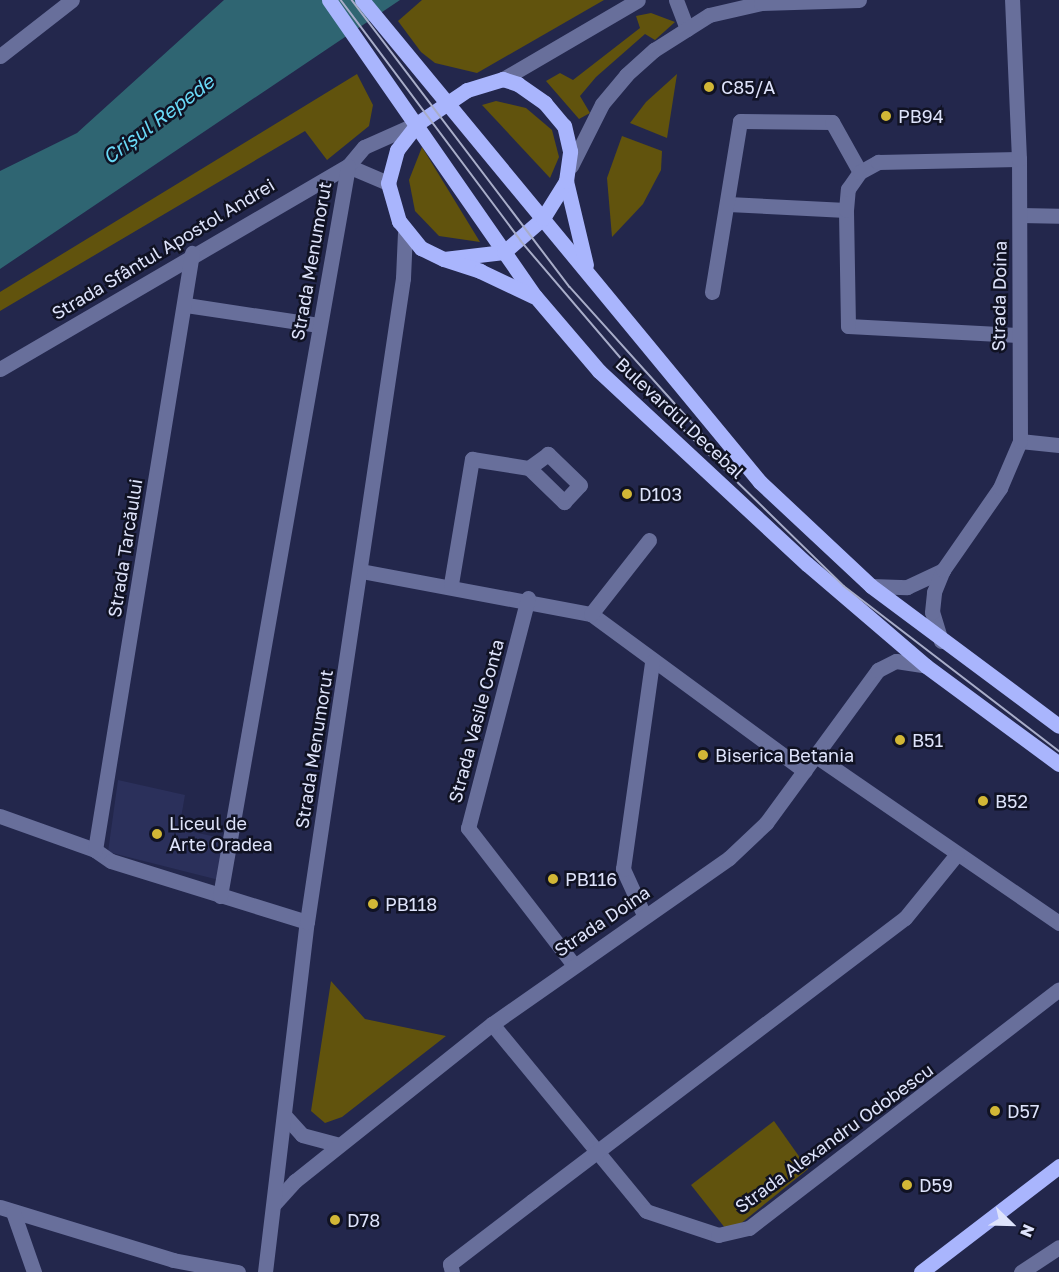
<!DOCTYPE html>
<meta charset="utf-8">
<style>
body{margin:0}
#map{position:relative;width:1059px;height:1272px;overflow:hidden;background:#23274c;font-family:"Golos Text",sans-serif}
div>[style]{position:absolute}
.built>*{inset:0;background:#2b305b}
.green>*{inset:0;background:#61530d}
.water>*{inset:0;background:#2f6572}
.minor>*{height:15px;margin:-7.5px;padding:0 7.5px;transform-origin:7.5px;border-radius:7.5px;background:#686f9b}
.major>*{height:15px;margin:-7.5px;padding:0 7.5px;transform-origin:7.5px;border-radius:7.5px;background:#a9b5fd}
.tram>*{height:1.5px;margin:-0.75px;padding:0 0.75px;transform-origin:0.75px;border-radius:0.75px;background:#a8adc9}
.dots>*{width:16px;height:16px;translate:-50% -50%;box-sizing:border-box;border:3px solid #101223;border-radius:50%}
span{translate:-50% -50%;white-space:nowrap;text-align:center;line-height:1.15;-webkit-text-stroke:5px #101223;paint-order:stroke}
.poi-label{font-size:18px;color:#dee3fb}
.left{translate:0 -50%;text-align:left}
.street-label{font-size:18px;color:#dee3fb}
.water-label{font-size:20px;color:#69d9f6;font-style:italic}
.north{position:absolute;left:981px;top:1194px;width:60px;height:60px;-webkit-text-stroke:4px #101223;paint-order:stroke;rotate:113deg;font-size:16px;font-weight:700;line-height:24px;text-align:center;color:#dee3fb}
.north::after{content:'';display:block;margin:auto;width:21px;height:27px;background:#dee3fb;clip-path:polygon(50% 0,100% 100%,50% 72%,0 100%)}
</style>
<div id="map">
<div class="built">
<div style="clip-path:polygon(118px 780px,185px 795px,179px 829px,226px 839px,219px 880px,108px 852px)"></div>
</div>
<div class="green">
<div style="clip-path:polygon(422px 0,604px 0,477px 73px,435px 63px,421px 52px,398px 21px)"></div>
<div style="clip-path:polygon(651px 13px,675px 22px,655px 40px,645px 34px,596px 77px,580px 96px,590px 113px,579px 119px,546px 81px,560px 73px,573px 80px,640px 28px,636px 16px)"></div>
<div style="clip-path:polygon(357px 74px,373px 105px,369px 126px,327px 160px,305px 131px,0 311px,0 292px)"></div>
<div style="clip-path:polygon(677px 74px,667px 138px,630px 123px,646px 102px)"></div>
<div style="clip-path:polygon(496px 101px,526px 108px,552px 130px,559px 157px,550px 178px,482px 105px)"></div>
<div style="clip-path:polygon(622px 136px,662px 151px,661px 170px,643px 204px,612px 237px,607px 178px)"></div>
<div style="clip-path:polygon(422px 147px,480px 242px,439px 236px,415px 211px,409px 180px)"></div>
<div style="clip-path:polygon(331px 981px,365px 1019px,446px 1036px,342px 1117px,325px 1123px,311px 1111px)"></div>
<div style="clip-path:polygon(774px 1121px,808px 1169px,729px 1233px,691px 1185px)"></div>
</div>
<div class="water">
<div style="clip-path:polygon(224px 0,400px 0,0 269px,0 171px,77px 133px)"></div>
</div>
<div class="minor">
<div style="left:676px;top:0;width:31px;rotate:69deg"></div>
<div style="left:0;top:56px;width:91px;rotate:-37.9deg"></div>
<div style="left:503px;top:79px;width:156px;rotate:-30.3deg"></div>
<div style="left:348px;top:166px;width:43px;rotate:23deg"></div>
<div style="left:571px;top:166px;width:69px;rotate:-63.4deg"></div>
<div style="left:602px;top:104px;width:38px;rotate:-50deg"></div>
<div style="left:626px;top:75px;width:38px;rotate:-42deg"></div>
<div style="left:654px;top:50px;width:65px;rotate:-32.5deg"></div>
<div style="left:709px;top:15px;width:53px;rotate:-13deg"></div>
<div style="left:761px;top:3px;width:98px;rotate:-1.8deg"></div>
<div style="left:728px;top:204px;width:118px;rotate:2.9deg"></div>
<div style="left:1020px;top:215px;width:39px;rotate:1deg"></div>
<div style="left:712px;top:292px;width:173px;rotate:-80.7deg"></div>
<div style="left:740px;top:121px;width:92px;rotate:0.6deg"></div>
<div style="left:832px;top:122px;width:57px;rotate:60.8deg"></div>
<div style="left:186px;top:305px;width:134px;rotate:8.6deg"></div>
<div style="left:1018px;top:335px;width:170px;rotate:-177deg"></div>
<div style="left:848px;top:326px;width:116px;rotate:-91deg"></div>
<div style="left:846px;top:210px;width:21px;rotate:-85deg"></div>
<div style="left:848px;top:189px;width:21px;rotate:-55deg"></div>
<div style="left:860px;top:172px;width:21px;rotate:-29deg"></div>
<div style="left:878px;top:162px;width:141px;rotate:-1.2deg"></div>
<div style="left:0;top:369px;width:403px;rotate:-30.3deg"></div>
<div style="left:348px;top:166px;width:25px;rotate:-50deg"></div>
<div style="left:364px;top:147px;width:59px;rotate:-24deg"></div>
<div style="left:1020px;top:441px;width:39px;rotate:6deg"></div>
<div style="left:361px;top:571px;width:234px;rotate:10.6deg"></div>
<div style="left:591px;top:614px;width:265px;rotate:36.3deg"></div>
<div style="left:451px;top:584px;width:127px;rotate:-80.5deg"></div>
<div style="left:472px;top:459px;width:58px;rotate:9deg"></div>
<div style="left:529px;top:468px;width:49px;rotate:44.2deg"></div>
<div style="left:564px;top:502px;width:23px;rotate:-47deg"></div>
<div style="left:580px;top:485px;width:45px;rotate:-135.9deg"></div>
<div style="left:548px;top:454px;width:24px;rotate:144deg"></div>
<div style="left:871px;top:586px;width:36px;rotate:2deg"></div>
<div style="left:907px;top:587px;width:40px;rotate:-25deg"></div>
<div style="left:528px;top:598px;width:238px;rotate:104.6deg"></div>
<div style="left:468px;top:828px;width:172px;rotate:52.3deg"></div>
<div style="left:591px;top:614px;width:94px;rotate:-51.9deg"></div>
<div style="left:941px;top:641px;width:30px;rotate:-107deg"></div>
<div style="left:932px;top:612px;width:20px;rotate:-84deg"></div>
<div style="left:934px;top:592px;width:24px;rotate:-68deg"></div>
<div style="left:943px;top:570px;width:100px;rotate:-55.2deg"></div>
<div style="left:1000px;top:488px;width:51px;rotate:-66.9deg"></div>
<div style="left:1020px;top:441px;width:282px;rotate:-90.2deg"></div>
<div style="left:1019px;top:159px;width:159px;rotate:-92.5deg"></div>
<div style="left:816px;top:756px;width:295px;rotate:34.5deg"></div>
<div style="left:0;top:816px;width:101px;rotate:19.7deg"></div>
<div style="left:95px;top:850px;width:19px;rotate:35deg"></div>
<div style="left:111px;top:861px;width:205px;rotate:17.3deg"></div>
<div style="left:95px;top:850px;width:605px;rotate:-80.77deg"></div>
<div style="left:220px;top:896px;width:741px;rotate:-80.05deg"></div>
<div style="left:644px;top:915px;width:51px;rotate:-114.5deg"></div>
<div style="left:623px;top:869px;width:209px;rotate:-82deg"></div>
<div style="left:492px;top:1024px;width:242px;rotate:50.5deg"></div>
<div style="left:646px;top:1211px;width:76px;rotate:18.4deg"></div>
<div style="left:718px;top:1235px;width:32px;rotate:-13deg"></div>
<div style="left:749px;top:1228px;width:391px;rotate:-37.6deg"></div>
<div style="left:285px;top:1116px;width:25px;rotate:48deg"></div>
<div style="left:302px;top:1135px;width:38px;rotate:15deg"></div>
<div style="left:275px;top:1203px;width:30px;rotate:-48deg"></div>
<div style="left:295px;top:1181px;width:252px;rotate:-38.6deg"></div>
<div style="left:492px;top:1024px;width:289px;rotate:-35deg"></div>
<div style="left:729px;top:858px;width:51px;rotate:-43.4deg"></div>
<div style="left:766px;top:823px;width:190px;rotate:-53.8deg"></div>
<div style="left:878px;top:670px;width:20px;rotate:-27deg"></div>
<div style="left:896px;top:661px;width:30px;rotate:9deg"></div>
<div style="left:0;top:1207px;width:181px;rotate:17deg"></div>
<div style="left:173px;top:1260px;width:66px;rotate:10.5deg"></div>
<div style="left:13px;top:1212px;width:64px;rotate:70.7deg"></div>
<div style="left:265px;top:1272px;width:353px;rotate:-83.2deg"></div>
<div style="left:307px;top:922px;width:651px;rotate:-81.52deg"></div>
<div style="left:403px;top:278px;width:45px;rotate:-87.5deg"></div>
<div style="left:452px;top:1272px;width:8px;rotate:-104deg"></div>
<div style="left:450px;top:1264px;width:103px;rotate:-37.5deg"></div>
<div style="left:532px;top:1201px;width:468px;rotate:-37.2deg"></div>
<div style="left:905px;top:918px;width:82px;rotate:-50.9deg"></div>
<div style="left:1021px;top:1272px;width:45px;rotate:-33.3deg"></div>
</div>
<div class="major">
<div style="left:329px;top:0;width:361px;rotate:55.2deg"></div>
<div style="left:535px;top:296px;width:99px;rotate:49.5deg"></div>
<div style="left:599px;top:371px;width:284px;rotate:42.9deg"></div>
<div style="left:807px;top:564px;width:157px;rotate:40.6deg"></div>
<div style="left:926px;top:666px;width:165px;rotate:36.4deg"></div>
<div style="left:362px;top:0;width:625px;rotate:50.45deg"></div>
<div style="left:760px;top:482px;width:152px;rotate:43.1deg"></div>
<div style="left:871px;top:586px;width:234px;rotate:36.7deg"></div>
<div style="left:566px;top:181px;width:86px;rotate:76.6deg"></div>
<div style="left:444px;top:259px;width:60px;rotate:-6.7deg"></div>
<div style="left:504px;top:252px;width:52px;rotate:-41.1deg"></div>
<div style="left:543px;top:218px;width:44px;rotate:-58.1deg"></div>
<div style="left:566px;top:181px;width:30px;rotate:-82deg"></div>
<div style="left:570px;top:151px;width:26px;rotate:-103deg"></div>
<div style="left:564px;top:126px;width:30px;rotate:-130deg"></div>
<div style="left:545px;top:103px;width:33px;rotate:-145deg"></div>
<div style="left:518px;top:84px;width:16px;rotate:-162deg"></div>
<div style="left:503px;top:79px;width:38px;rotate:163deg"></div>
<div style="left:467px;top:90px;width:59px;rotate:146deg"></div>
<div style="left:418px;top:123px;width:34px;rotate:128deg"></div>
<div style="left:397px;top:150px;width:34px;rotate:105deg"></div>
<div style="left:388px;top:183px;width:40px;rotate:74deg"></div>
<div style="left:399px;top:221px;width:35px;rotate:51deg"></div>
<div style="left:421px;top:248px;width:25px;rotate:26deg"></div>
<div style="left:444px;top:259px;width:38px;rotate:18deg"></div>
<div style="left:480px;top:271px;width:59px;rotate:25.3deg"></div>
<div style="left:921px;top:1272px;width:174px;rotate:-37.5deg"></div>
</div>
<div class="tram">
<div style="left:341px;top:0;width:301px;rotate:53.2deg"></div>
<div style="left:521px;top:241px;width:237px;rotate:49.5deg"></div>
<div style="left:675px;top:421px;width:236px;rotate:44.3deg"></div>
<div style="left:844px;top:586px;width:271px;rotate:37.5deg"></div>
<div style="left:352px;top:0;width:360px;rotate:52.8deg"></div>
<div style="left:570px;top:287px;width:230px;rotate:48deg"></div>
</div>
<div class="dots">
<div style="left:709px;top:87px;background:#d2b736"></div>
<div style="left:886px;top:116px;background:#d2b736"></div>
<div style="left:627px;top:494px;background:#d2b736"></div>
<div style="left:900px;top:740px;background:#d2b736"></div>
<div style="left:703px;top:755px;background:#d2b736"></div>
<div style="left:983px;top:801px;background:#d2b736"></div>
<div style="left:157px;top:834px;background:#d2b736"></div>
<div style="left:553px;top:879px;background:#d2b736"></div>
<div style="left:373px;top:904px;background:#d2b736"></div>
<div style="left:995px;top:1111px;background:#d2b736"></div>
<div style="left:907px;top:1185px;background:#d2b736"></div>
<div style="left:335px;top:1220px;background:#d2b736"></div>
</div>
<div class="poi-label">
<span class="left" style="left:721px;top:87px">C85/A</span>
<span class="left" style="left:898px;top:116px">PB94</span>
<span class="left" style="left:639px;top:494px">D103</span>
<span class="left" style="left:912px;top:740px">B51</span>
<span class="left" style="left:715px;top:755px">Biserica Betania</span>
<span class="left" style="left:995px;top:801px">B52</span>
<span class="left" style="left:169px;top:834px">Liceul de<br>Arte Oradea</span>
<span class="left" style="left:565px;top:879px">PB116</span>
<span class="left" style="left:385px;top:904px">PB118</span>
<span class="left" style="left:1007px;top:1111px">D57</span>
<span class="left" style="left:919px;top:1185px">D59</span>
<span class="left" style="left:347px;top:1220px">D78</span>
</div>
<div class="street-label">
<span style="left:163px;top:249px;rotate:-31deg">Strada Sfântul Apostol Andrei</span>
<span style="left:311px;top:261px;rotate:-80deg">Strada Menumorut</span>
<span style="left:999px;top:296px;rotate:-89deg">Strada Doina</span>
<span style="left:680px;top:418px;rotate:43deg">Bulevardul Decebal</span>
<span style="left:125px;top:548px;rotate:-81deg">Strada Tarcăului</span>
<span style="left:476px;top:721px;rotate:-75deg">Strada Vasile Conta</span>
<span style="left:314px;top:749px;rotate:-81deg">Strada Menumorut</span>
<span style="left:602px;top:921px;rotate:-34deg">Strada Doina</span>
<span style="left:834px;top:1138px;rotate:-36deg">Strada Alexandru Odobescu</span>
</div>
<div class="water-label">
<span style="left:158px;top:119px;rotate:-37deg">Crișul Repede</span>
</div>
<div class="north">N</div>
</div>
